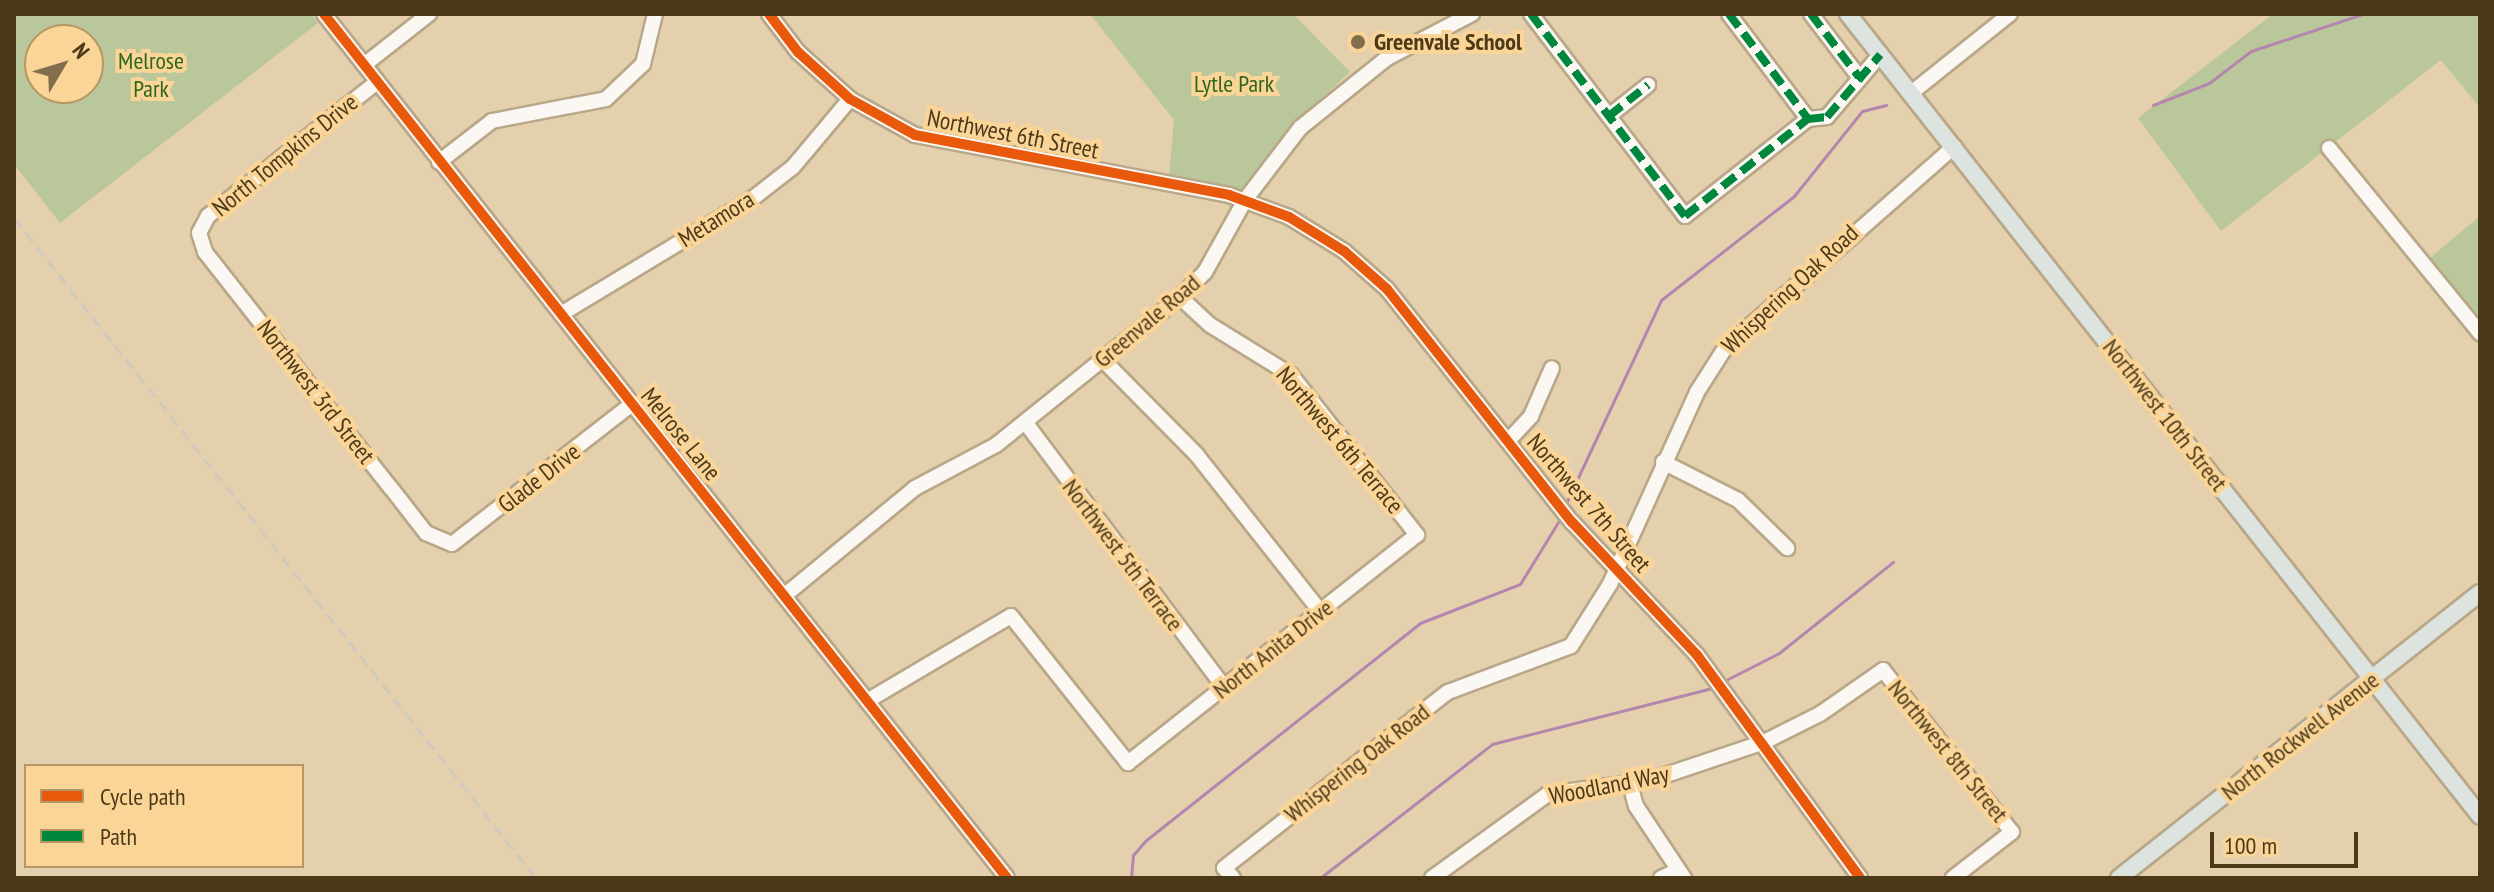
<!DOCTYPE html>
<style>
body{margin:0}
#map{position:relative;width:2494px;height:892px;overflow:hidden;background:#e5d0ae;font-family:"PT Sans Narrow",sans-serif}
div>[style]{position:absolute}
.green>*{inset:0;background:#b9c79a}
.stream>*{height:3px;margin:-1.5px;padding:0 1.5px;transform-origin:1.5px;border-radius:1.5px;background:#b486ae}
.roads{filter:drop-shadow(2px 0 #b9a789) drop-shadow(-2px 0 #b9a789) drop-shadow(0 2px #b9a789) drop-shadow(0 -2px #b9a789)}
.minor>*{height:14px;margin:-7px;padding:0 7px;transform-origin:7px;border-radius:7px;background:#fbf8f3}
.major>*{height:16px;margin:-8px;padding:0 8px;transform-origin:8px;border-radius:8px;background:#dde4df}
.rail>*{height:3px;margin-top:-1.5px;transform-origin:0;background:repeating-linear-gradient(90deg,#d0c9be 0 12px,transparent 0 18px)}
.quiet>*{height:8px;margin-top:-4px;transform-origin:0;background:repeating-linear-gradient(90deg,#00873e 0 16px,transparent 0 24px)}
.cycleway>*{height:10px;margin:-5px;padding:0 5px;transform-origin:5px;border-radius:5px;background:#e8590c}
.dots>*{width:22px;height:22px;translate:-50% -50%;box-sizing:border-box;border:4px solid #fbd598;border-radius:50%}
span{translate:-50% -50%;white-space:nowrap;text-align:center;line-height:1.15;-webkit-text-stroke:8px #fbd598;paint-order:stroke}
.poi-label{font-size:24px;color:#4c3918;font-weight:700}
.left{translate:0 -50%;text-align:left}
.park-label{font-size:24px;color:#2d671b}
.street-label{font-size:24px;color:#4c3918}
.frame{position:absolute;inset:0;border:16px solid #4c3918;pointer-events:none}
.legend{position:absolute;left:24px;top:764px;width:280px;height:104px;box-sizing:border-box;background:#fbd598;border:2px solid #b59765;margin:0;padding:10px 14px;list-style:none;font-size:24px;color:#4c3918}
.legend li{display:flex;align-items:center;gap:16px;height:40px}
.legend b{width:40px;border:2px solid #b59765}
.north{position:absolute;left:24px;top:24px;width:80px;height:80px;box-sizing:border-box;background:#fbd598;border:2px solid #b59765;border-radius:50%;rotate:52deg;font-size:22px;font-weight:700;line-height:32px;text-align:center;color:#4c3918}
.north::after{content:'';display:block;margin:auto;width:28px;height:36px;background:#826e4c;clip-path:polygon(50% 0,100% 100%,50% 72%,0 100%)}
.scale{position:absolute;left:2210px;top:832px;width:148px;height:36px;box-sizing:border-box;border:4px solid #4c3918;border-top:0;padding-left:10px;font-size:24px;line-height:28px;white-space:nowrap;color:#4c3918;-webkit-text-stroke:6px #fbd598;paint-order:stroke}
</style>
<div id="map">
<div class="green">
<div style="clip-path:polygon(evenodd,14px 14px,311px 14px,318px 23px,60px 223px,14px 164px,14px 14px,88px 40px,88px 88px,40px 88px,40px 40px,88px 40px)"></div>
<div style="clip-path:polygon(1090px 14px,1293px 14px,1350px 72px,1292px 125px,1240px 190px,1169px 176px,1174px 120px)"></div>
<div style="clip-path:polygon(2273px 14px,2480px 14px,2480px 108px,2441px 60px,2221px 231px,2138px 118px)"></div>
<div style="clip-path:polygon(2480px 216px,2480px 334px,2424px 263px)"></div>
</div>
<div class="stream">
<div style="left:2153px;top:105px;width:60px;rotate:-21.4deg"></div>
<div style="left:2209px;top:83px;width:53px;rotate:-37.3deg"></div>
<div style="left:2251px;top:51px;width:118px;rotate:-18.3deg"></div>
<div style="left:1567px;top:501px;width:222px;rotate:-64.9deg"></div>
<div style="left:1661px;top:300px;width:169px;rotate:-38deg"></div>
<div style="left:1794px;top:196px;width:109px;rotate:-51.3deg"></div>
<div style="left:1862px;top:111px;width:25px;rotate:-14deg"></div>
<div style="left:1726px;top:680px;width:59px;rotate:-27deg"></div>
<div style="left:1779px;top:653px;width:146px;rotate:-38.6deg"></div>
<div style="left:1131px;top:878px;width:23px;rotate:-85deg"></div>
<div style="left:1133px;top:855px;width:18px;rotate:-49deg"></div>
<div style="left:1145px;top:841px;width:351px;rotate:-38.4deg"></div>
<div style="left:1420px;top:623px;width:107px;rotate:-21.3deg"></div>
<div style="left:1520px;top:584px;width:76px;rotate:-58.4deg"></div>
<div style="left:1320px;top:878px;width:218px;rotate:-37.9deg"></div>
<div style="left:1492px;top:744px;width:226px;rotate:-14.3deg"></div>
</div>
<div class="roads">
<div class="minor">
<div style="left:324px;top:14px;width:1101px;rotate:51.67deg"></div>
<div style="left:769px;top:14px;width:48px;rotate:52.7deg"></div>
<div style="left:798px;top:52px;width:70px;rotate:42.1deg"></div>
<div style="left:850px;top:99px;width:74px;rotate:29deg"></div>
<div style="left:915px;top:135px;width:320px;rotate:10.8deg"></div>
<div style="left:1229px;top:195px;width:64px;rotate:20.1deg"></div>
<div style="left:1289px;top:217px;width:65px;rotate:31.7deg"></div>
<div style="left:1344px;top:251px;width:57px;rotate:41.5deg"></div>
<div style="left:1387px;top:289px;width:298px;rotate:51.6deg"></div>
<div style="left:1572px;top:522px;width:183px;rotate:46.8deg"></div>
<div style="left:1697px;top:655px;width:276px;rotate:53.8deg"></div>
<div style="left:1531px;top:14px;width:254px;rotate:52.7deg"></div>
<div style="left:1685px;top:216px;width:157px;rotate:-38.3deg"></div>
<div style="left:1729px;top:14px;width:131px;rotate:53deg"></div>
<div style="left:1808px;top:119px;width:19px;rotate:-6deg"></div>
<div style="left:1827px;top:117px;width:82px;rotate:-49.5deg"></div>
<div style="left:1811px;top:14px;width:79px;rotate:52.7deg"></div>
<div style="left:364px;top:65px;width:83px;rotate:-38.1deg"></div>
<div style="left:377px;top:82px;width:216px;rotate:141.6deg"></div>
<div style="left:208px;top:216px;width:19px;rotate:118deg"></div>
<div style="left:199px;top:233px;width:20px;rotate:72deg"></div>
<div style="left:205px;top:252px;width:300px;rotate:51.8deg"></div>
<div style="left:391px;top:488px;width:57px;rotate:52.1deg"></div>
<div style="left:426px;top:533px;width:28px;rotate:23deg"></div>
<div style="left:452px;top:544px;width:228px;rotate:-37.9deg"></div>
<div style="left:1910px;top:94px;width:128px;rotate:-38.7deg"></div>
<div style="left:1609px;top:116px;width:50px;rotate:-38.5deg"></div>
<div style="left:2329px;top:148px;width:239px;rotate:50.8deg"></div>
<div style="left:439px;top:162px;width:67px;rotate:-37.7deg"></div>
<div style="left:492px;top:121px;width:116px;rotate:-10.9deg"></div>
<div style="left:606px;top:99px;width:51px;rotate:-43.4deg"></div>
<div style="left:643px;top:64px;width:51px;rotate:-76.5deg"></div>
<div style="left:561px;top:314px;width:223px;rotate:-31.1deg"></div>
<div style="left:752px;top:199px;width:52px;rotate:-38deg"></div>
<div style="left:793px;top:167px;width:89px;rotate:-50deg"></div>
<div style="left:1102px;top:359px;width:134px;rotate:45.3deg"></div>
<div style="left:1196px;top:454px;width:200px;rotate:51.7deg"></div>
<div style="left:1025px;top:422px;width:331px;rotate:53.1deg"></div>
<div style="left:1508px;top:441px;width:34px;rotate:-47deg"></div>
<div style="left:1531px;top:416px;width:52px;rotate:-66.4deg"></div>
<div style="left:1663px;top:462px;width:84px;rotate:26.9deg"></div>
<div style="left:1738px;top:500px;width:69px;rotate:44.4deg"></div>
<div style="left:784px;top:596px;width:170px;rotate:-39.5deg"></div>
<div style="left:915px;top:488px;width:92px;rotate:-28deg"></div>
<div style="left:996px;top:445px;width:236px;rotate:-38.8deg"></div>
<div style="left:1180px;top:297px;width:35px;rotate:-45deg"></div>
<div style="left:1205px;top:272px;width:82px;rotate:-60.9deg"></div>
<div style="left:1245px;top:200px;width:91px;rotate:-52.6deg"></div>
<div style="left:1300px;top:128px;width:112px;rotate:-38.8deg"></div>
<div style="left:1387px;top:58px;width:96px;rotate:-27.4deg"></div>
<div style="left:867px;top:701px;width:167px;rotate:-30.6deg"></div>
<div style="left:1011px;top:616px;width:188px;rotate:51.5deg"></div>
<div style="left:1128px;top:763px;width:368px;rotate:-38.3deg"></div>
<div style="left:1417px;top:535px;width:204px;rotate:-128.2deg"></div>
<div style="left:1291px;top:375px;width:95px;rotate:-148.3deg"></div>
<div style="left:1210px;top:325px;width:41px;rotate:-137deg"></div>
<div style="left:1630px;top:784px;width:23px;rotate:75deg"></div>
<div style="left:1636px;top:806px;width:87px;rotate:56.3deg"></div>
<div style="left:1233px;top:878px;width:13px;rotate:-132deg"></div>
<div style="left:1224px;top:868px;width:285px;rotate:-38.2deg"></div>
<div style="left:1448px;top:692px;width:131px;rotate:-20.5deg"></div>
<div style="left:1571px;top:646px;width:73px;rotate:-57.8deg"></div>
<div style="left:1610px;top:584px;width:211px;rotate:-65.6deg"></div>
<div style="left:1697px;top:392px;width:52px;rotate:-57.5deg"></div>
<div style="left:1725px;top:348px;width:305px;rotate:-41.3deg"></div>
<div style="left:1432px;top:878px;width:143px;rotate:-35.9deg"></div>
<div style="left:1548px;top:794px;width:104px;rotate:-7.7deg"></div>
<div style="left:1651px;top:780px;width:119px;rotate:-18.6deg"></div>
<div style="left:1764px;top:742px;width:63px;rotate:-26.6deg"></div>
<div style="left:1820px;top:714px;width:77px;rotate:-34.9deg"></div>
<div style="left:1883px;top:670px;width:207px;rotate:51.5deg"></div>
<div style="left:2012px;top:832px;width:75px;rotate:142.1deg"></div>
<div style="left:1661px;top:878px;width:19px;rotate:-25deg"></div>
</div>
<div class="major">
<div style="left:1848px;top:14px;width:1021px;rotate:51.76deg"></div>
<div style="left:2119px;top:878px;width:460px;rotate:-38.3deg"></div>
</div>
</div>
<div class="rail">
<div style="left:14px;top:218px;width:841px;rotate:51.66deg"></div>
</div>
<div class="quiet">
<div style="left:1531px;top:14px;width:254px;rotate:52.7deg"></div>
<div style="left:1685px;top:216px;width:157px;rotate:-38.3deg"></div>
<div style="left:1729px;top:14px;width:131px;rotate:53deg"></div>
<div style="left:1808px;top:119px;width:19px;rotate:-6deg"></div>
<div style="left:1827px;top:117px;width:82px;rotate:-49.5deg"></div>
<div style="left:1811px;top:14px;width:79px;rotate:52.7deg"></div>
<div style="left:1609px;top:116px;width:50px;rotate:-38.5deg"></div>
</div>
<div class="cycleway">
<div style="left:324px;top:14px;width:1101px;rotate:51.67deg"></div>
<div style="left:769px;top:14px;width:48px;rotate:52.7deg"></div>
<div style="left:798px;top:52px;width:70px;rotate:42.1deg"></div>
<div style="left:850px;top:99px;width:74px;rotate:29deg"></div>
<div style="left:915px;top:135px;width:320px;rotate:10.8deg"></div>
<div style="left:1229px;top:195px;width:64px;rotate:20.1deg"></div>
<div style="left:1289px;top:217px;width:65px;rotate:31.7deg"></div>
<div style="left:1344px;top:251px;width:57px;rotate:41.5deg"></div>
<div style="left:1387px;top:289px;width:298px;rotate:51.6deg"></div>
<div style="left:1572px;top:522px;width:183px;rotate:46.8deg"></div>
<div style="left:1697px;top:655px;width:276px;rotate:53.8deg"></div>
</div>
<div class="dots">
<div style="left:1358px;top:42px;background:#826e4c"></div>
</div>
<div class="poi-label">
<span class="left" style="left:1374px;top:42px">Greenvale School</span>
</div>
<div class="park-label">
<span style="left:151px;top:75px">Melrose<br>Park</span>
<span style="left:1234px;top:84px">Lytle Park</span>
</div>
<div class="street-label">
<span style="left:1013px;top:134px;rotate:11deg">Northwest 6th Street</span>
<span style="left:285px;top:155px;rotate:-39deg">North Tompkins Drive</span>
<span style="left:716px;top:219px;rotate:-32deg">Metamora</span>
<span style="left:1790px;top:289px;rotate:-43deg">Whispering Oak Road</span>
<span style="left:1147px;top:321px;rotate:-40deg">Greenvale Road</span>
<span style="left:316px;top:392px;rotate:52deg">Northwest 3rd Street</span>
<span style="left:2165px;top:415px;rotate:52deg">Northwest 10th Street</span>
<span style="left:681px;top:434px;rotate:51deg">Melrose Lane</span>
<span style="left:1340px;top:440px;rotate:50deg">Northwest 6th Terrace</span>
<span style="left:539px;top:478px;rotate:-38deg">Glade Drive</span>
<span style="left:1589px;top:503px;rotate:49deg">Northwest 7th Street</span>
<span style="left:1123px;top:555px;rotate:53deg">Northwest 5th Terrace</span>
<span style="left:1273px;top:649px;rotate:-38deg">North Anita Drive</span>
<span style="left:2300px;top:736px;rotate:-38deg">North Rockwell Avenue</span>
<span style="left:1948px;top:751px;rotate:51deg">Northwest 8th Street</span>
<span style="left:1357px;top:763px;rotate:-38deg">Whispering Oak Road</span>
<span style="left:1609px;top:785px;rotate:-11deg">Woodland Way</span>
</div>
<div class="frame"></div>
<ul class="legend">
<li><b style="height:10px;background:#e8590c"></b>Cycle path</li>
<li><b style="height:10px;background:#00873e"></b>Path</li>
</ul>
<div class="north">N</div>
<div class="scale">100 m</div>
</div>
